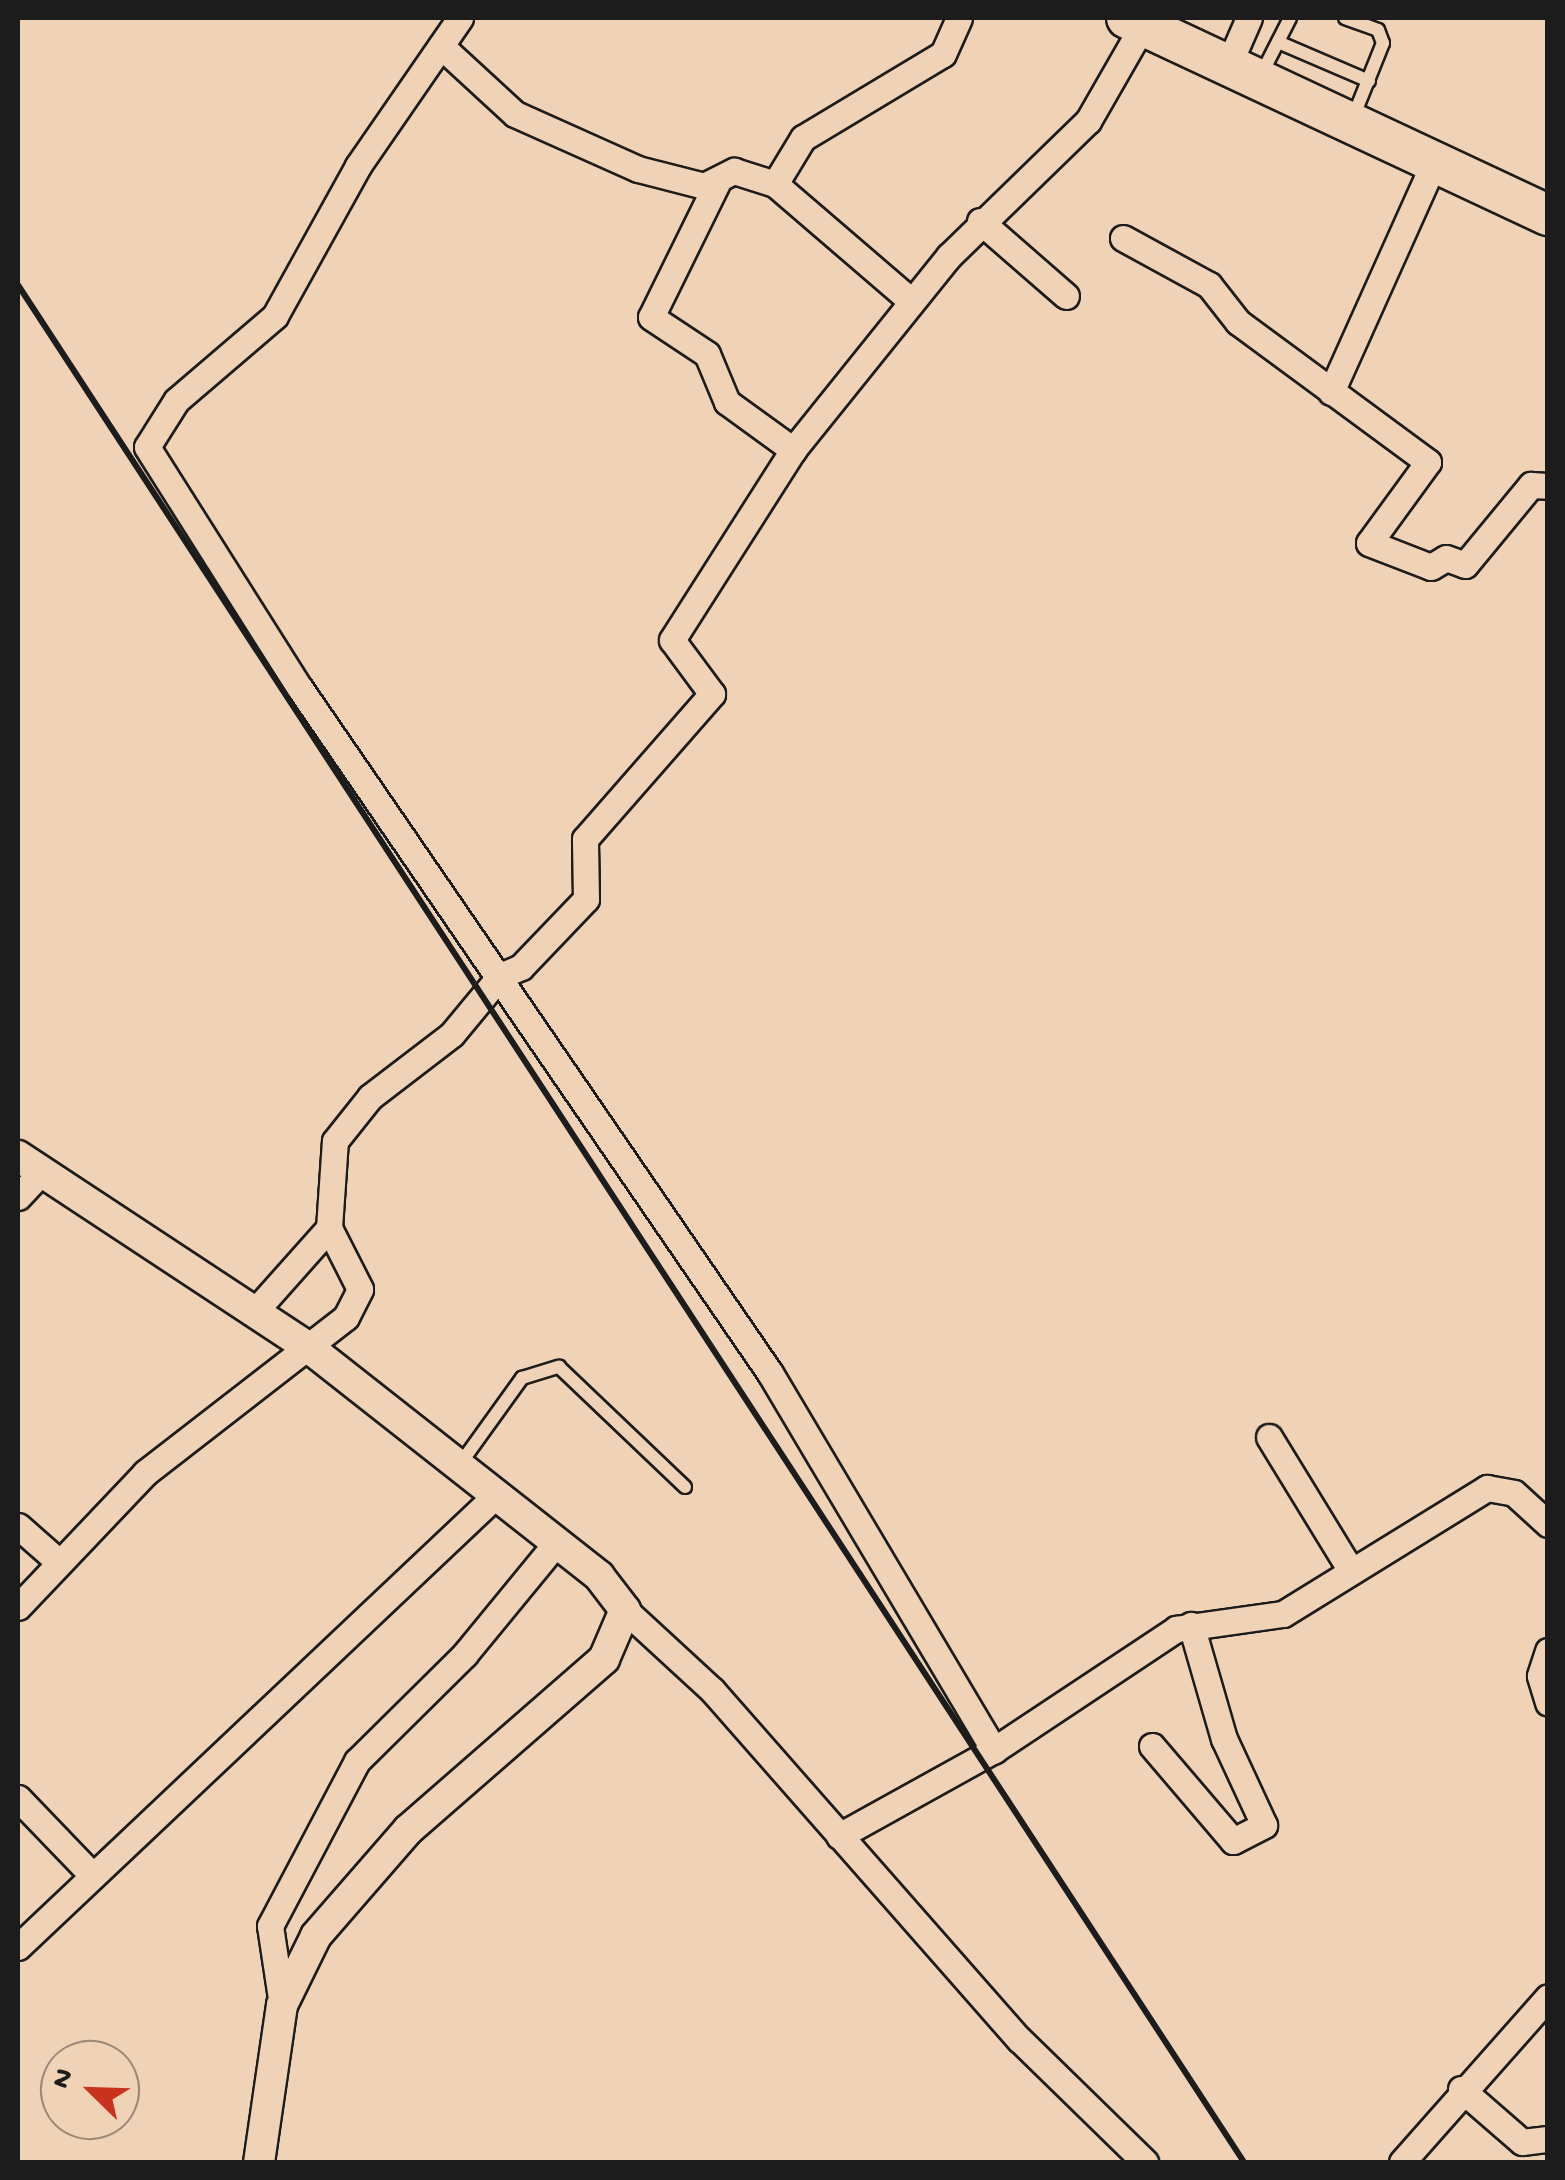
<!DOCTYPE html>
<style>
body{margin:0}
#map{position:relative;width:1565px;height:2180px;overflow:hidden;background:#f0d2b6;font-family:"Gochi Hand",sans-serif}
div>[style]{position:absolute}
.roads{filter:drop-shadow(2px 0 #1c1c1c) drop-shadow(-2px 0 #1c1c1c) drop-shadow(0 2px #1c1c1c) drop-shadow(0 -2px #1c1c1c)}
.service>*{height:12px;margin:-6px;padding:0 6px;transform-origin:6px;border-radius:6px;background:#f0d2b6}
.minor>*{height:25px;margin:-12.5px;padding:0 12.5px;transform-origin:12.5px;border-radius:12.5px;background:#f0d2b6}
.tertiary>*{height:30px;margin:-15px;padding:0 15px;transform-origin:15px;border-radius:15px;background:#f0d2b6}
.trunk>*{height:40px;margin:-20px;padding:0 20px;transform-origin:20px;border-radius:20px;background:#f0d2b6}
.rail>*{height:6px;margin:-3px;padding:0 3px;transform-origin:3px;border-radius:3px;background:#1c1c1c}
span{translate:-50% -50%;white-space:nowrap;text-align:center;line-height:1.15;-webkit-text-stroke:8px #f0d2b6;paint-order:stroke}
.frame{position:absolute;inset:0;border:20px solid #1c1c1c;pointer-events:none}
.north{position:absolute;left:40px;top:2040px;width:100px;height:100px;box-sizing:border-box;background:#f0d2b6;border:2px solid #9b8978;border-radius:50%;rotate:293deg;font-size:28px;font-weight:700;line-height:40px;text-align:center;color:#1c1c1c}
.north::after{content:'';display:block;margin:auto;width:35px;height:45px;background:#c8321e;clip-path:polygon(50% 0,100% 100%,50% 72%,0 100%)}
</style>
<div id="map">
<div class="roads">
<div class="service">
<div style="left:1345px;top:18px;width:35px;rotate:20deg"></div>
<div style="left:1378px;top:30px;width:14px;rotate:69deg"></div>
<div style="left:1383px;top:43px;width:83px;rotate:111.9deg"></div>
<div style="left:1278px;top:42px;width:99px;rotate:23.2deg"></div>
<div style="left:1262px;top:73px;width:62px;rotate:-63deg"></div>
<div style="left:458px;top:1467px;width:110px;rotate:-54.3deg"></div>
<div style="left:522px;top:1378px;width:39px;rotate:-17deg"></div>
<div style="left:559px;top:1367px;width:174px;rotate:43.6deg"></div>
</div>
<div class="minor">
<div style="left:460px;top:18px;width:180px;rotate:124.6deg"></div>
<div style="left:358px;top:166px;width:171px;rotate:119deg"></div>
<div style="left:275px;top:316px;width:130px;rotate:139.4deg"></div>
<div style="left:176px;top:401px;width:54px;rotate:122.2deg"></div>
<div style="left:147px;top:447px;width:284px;rotate:57.7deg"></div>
<div style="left:299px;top:687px;width:832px;rotate:55.53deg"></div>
<div style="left:770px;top:1373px;width:439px;rotate:59.3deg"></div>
<div style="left:441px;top:46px;width:100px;rotate:42.6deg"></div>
<div style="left:515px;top:114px;width:135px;rotate:24.1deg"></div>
<div style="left:638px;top:169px;width:68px;rotate:14.4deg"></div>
<div style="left:704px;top:186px;width:34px;rotate:-27deg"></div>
<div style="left:734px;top:171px;width:43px;rotate:17.6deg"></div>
<div style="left:775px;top:184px;width:178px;rotate:40.7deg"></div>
<div style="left:1228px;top:66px;width:52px;rotate:-66.4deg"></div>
<div style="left:717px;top:183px;width:149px;rotate:116.2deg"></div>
<div style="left:651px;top:317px;width:67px;rotate:33.5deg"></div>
<div style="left:707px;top:354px;width:52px;rotate:67.4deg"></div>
<div style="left:727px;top:402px;width:82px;rotate:36deg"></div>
<div style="left:775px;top:184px;width:54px;rotate:-58.7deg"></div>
<div style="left:803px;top:138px;width:163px;rotate:-31deg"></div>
<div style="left:943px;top:54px;width:39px;rotate:-66deg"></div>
<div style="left:980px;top:221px;width:114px;rotate:41.1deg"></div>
<div style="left:1123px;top:238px;width:98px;rotate:28.7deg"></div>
<div style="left:1209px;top:285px;width:47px;rotate:51.9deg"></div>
<div style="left:1238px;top:322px;width:236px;rotate:36.4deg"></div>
<div style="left:1428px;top:462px;width:100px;rotate:126.1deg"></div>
<div style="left:1369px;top:543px;width:66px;rotate:21.2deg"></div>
<div style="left:1431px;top:567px;width:17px;rotate:-31deg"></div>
<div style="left:1446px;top:558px;width:20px;rotate:20deg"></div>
<div style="left:1465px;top:565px;width:104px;rotate:-50.5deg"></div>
<div style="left:1531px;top:485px;width:17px;rotate:3deg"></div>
<div style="left:1331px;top:392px;width:251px;rotate:-65.8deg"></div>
<div style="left:18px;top:1197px;width:33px;rotate:-47deg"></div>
<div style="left:256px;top:1310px;width:110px;rotate:-48.3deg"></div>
<div style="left:1269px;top:1437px;width:157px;rotate:58.5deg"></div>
<div style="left:18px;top:1526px;width:55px;rotate:41.3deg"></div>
<div style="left:18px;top:1607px;width:185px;rotate:-46.5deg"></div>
<div style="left:145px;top:1473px;width:254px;rotate:-37.8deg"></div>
<div style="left:346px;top:1317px;width:31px;rotate:-63deg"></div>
<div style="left:360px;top:1289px;width:68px;rotate:-116.9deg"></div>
<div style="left:329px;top:1228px;width:87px;rotate:-86.1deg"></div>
<div style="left:335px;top:1141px;width:56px;rotate:-51.5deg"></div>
<div style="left:370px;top:1097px;width:103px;rotate:-37.5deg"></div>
<div style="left:452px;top:1034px;width:75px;rotate:-50.4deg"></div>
<div style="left:500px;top:976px;width:23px;rotate:-23deg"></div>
<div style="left:521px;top:967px;width:94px;rotate:-46.3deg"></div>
<div style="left:586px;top:899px;width:60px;rotate:-91deg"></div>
<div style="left:585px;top:839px;width:193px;rotate:-48.8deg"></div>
<div style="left:712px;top:694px;width:67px;rotate:-126.5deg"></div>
<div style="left:672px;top:640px;width:225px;rotate:-57.5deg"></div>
<div style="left:793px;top:450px;width:249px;rotate:-51.2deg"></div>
<div style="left:949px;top:256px;width:194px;rotate:-44.2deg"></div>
<div style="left:1088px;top:121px;width:111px;rotate:-60.2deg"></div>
<div style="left:625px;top:1610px;width:118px;rotate:42.6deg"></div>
<div style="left:712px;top:1690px;width:466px;rotate:48.7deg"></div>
<div style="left:1020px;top:2040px;width:175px;rotate:44.3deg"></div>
<div style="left:1548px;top:1651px;width:26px;rotate:108deg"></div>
<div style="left:1540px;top:1676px;width:28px;rotate:73deg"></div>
<div style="left:1152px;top:1746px;width:125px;rotate:49.5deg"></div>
<div style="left:1233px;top:1841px;width:35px;rotate:-27deg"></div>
<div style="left:1264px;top:1825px;width:95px;rotate:-114.9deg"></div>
<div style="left:1224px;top:1739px;width:119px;rotate:-106.1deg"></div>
<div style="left:18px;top:1798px;width:108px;rotate:46.1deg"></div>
<div style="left:839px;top:1836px;width:177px;rotate:-29deg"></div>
<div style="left:994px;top:1750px;width:219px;rotate:-33.6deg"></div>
<div style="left:1176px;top:1629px;width:108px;rotate:-8deg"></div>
<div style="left:1283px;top:1614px;width:240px;rotate:-31.7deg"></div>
<div style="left:1487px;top:1488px;width:27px;rotate:10deg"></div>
<div style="left:1514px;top:1493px;width:46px;rotate:42.4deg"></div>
<div style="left:18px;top:1947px;width:654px;rotate:-43.39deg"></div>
<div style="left:282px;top:2005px;width:80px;rotate:-98.6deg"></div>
<div style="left:270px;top:1926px;width:187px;rotate:-62.2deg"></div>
<div style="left:357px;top:1761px;width:152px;rotate:-44.7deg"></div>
<div style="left:465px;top:1654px;width:145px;rotate:-50.6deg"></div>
<div style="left:1461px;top:2089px;width:81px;rotate:41deg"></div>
<div style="left:1522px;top:2142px;width:26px;rotate:-7deg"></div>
<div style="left:1402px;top:2162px;width:220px;rotate:-48.5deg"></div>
</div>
<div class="tertiary">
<div style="left:18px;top:1156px;width:352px;rotate:33.4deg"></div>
<div style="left:312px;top:1350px;width:365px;rotate:38.2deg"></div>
<div style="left:599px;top:1576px;width:43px;rotate:52.6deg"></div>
<div style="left:625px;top:1610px;width:53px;rotate:113.2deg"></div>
<div style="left:604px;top:1659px;width:260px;rotate:138.9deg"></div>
<div style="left:408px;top:1830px;width:140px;rotate:131deg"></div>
<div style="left:316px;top:1936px;width:77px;rotate:116.2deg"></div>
<div style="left:282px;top:2005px;width:159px;rotate:98.3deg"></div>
</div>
<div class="trunk">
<div style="left:1127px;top:18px;width:465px;rotate:25.1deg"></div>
</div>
</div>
<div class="rail">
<div style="left:18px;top:285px;width:2242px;rotate:56.85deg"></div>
</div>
<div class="frame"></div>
<div class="north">N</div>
</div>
